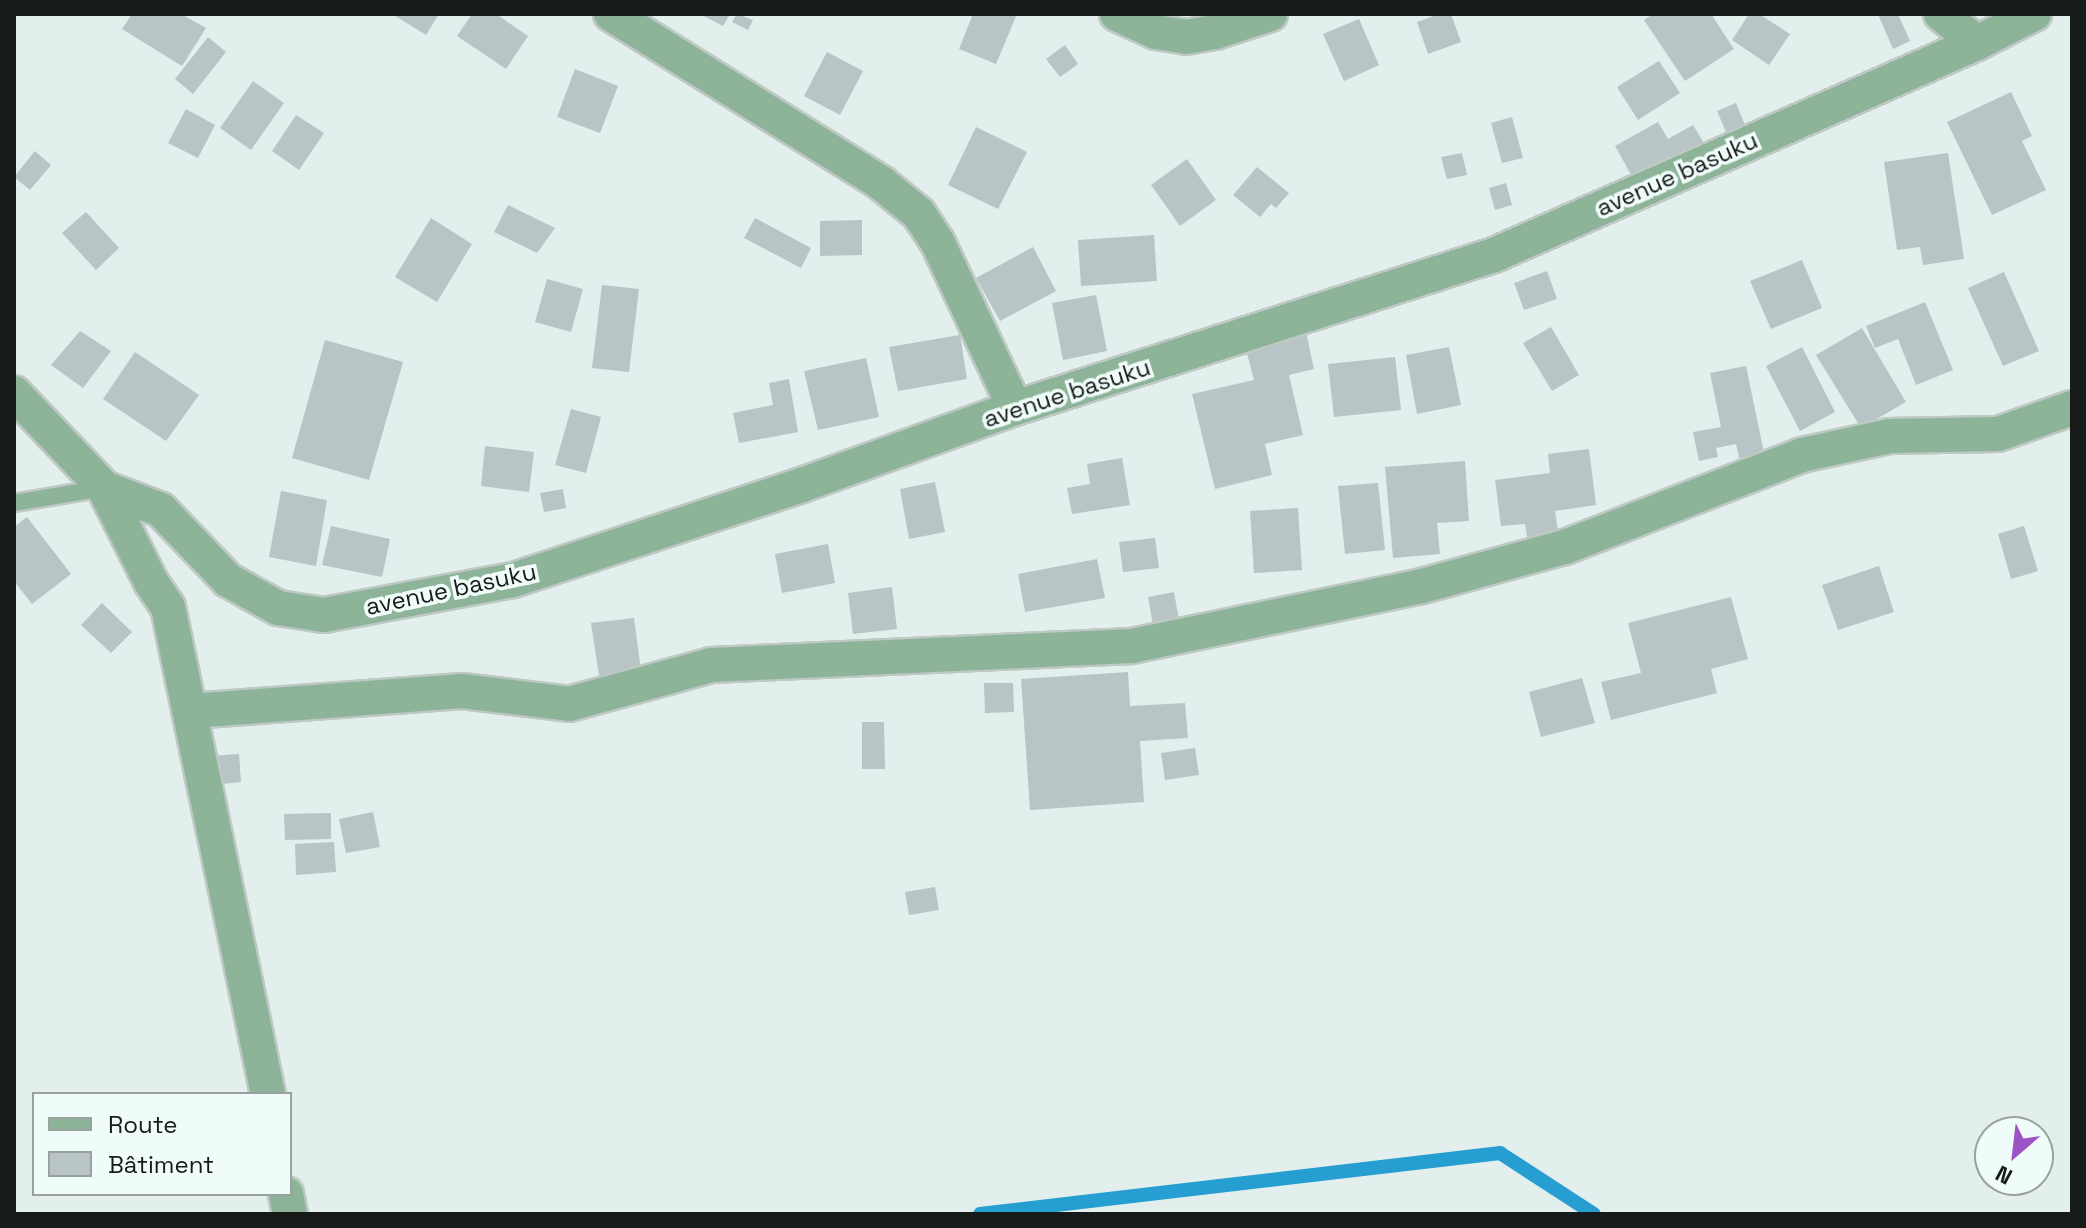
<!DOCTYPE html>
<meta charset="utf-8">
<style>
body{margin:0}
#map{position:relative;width:2086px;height:1228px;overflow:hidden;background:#e3efec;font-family:"Space Grotesk",sans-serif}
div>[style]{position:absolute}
.stream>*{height:14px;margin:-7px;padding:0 7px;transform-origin:7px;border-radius:7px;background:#269ed2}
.building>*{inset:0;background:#b8c4c5}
.roads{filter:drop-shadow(2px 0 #bec9c6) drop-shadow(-2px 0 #bec9c6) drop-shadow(0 2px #bec9c6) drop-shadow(0 -2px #bec9c6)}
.lane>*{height:16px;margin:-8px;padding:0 8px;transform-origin:8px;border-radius:8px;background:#8db398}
.street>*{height:34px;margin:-17px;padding:0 17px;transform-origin:17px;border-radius:17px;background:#8db398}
span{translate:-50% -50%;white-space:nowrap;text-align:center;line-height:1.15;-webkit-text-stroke:7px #f0fcf9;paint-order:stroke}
.street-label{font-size:24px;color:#161a19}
.frame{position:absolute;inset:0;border:16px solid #161a19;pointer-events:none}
.legend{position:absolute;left:32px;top:1092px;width:260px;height:104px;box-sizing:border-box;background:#f0fcf9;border:2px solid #99a29f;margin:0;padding:10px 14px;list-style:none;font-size:24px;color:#161a19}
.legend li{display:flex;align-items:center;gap:16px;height:40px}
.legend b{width:40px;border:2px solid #99a29f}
.north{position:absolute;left:1974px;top:1116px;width:80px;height:80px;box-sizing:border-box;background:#f0fcf9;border:2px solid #99a29f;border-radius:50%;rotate:208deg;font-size:22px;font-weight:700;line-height:32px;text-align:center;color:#161a19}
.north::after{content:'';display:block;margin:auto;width:28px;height:36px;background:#9d52c5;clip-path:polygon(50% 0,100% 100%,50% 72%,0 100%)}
</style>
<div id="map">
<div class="stream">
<div style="left:980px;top:1214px;width:524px;rotate:-6.69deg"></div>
<div style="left:1500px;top:1153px;width:112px;rotate:33deg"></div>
</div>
<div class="building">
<div style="clip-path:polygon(132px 14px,181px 14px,206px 28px,182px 66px,122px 29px)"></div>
<div style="clip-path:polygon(392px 14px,439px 14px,426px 35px)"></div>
<div style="clip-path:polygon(472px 14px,496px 14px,528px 36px,506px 69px,457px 36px)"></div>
<div style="clip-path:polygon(700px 14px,730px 14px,723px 26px)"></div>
<div style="clip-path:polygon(737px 14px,753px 20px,748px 30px,732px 22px)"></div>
<div style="clip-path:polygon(973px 14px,1017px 14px,996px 64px,959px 49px)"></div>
<div style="clip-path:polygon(1439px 14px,1451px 14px,1461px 42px,1428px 54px,1417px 22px)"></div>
<div style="clip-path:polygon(1653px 14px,1711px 14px,1734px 49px,1685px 81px,1644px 20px)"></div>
<div style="clip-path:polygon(1749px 14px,1759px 14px,1790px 34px,1769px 65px,1732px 40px)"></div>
<div style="clip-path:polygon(1878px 14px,1898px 14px,1910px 41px,1893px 49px)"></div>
<div style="clip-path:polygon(1359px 19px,1379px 65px,1344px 81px,1323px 34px)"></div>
<div style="clip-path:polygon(208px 37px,226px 52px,193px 94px,175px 79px)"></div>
<div style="clip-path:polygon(1065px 45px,1078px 64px,1060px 77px,1046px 59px)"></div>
<div style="clip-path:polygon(827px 52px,863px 71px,840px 115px,804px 96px)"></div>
<div style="clip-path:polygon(1659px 61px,1680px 93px,1638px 120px,1617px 87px)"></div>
<div style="clip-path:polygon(575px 69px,618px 86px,600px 133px,557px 117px)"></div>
<div style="clip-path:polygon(253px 81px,284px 103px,251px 150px,220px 128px)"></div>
<div style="clip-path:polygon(2011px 92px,2032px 136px,2022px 141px,2046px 190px,1992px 215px,1947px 122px)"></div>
<div style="clip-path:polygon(1736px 103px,1745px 125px,1726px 132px,1717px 111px)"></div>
<div style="clip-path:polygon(186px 109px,215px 125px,198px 158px,168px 143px)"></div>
<div style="clip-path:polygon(296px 115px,324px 133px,299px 170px,272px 151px)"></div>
<div style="clip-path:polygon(1512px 117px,1523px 158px,1502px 163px,1491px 123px)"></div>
<div style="clip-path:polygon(1658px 122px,1668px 139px,1693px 125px,1707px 148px,1638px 187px,1615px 146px)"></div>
<div style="clip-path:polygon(976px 127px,1027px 152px,998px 209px,948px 185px)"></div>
<div style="clip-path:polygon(35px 151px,51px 165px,30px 190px,14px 177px)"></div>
<div style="clip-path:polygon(1462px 153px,1467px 175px,1447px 179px,1441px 157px)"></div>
<div style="clip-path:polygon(1948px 153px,1964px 259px,1923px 265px,1920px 247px,1897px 250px,1884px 162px)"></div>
<div style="clip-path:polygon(1187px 159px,1216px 200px,1180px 226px,1151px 185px)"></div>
<div style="clip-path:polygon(1257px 167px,1289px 193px,1276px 208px,1271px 204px,1260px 217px,1233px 195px)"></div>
<div style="clip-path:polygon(1506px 183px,1512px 205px,1495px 210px,1489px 188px)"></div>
<div style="clip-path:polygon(508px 205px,555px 228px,537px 253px,494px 232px)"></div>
<div style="clip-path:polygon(86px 212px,119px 248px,96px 270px,62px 233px)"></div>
<div style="clip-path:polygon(431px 218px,472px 244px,437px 302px,395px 277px)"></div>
<div style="clip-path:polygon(755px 218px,811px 248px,801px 268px,744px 238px)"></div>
<div style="clip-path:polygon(862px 220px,862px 255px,820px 256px,820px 221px)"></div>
<div style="clip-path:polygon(1154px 235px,1157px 281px,1081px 286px,1078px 240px)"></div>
<div style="clip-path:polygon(1033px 247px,1056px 291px,1000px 321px,976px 278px)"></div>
<div style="clip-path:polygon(1802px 260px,1822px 308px,1771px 329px,1750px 281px)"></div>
<div style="clip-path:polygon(1547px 271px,1557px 299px,1524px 310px,1514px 283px)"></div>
<div style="clip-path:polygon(2004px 272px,2039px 351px,2003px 366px,1968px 288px)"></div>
<div style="clip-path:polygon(547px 279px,583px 289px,571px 332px,535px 322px)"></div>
<div style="clip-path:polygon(602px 285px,639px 289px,629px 372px,592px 368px)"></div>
<div style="clip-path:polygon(1096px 295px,1107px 351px,1063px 360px,1052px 303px)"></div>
<div style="clip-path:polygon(1925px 302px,1953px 370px,1916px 385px,1898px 339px,1875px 348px,1866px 326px)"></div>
<div style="clip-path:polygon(1551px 327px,1579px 375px,1552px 391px,1523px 343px)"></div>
<div style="clip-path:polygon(1862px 328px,1906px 402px,1861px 428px,1816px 355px)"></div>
<div style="clip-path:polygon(80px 331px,111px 351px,83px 388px,51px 365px)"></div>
<div style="clip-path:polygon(1306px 332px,1314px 369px,1289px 375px,1303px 435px,1265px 444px,1272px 475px,1215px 489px,1192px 394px,1254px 380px,1245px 346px)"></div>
<div style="clip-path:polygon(960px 335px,967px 379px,898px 391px,889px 347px)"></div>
<div style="clip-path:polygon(325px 340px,403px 362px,369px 480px,292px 458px)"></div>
<div style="clip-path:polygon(1449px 347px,1461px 405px,1417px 414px,1406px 355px)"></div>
<div style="clip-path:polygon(1802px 347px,1835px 412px,1800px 431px,1766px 366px)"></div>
<div style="clip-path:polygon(135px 352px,199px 395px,166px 441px,103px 399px)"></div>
<div style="clip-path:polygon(1395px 357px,1401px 410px,1334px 417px,1328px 364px)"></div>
<div style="clip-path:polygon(866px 358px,879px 417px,818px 430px,804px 371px)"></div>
<div style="clip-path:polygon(1746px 366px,1764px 453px,1739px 458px,1736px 444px,1716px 448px,1718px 457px,1699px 461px,1693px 432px,1721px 427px,1710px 373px)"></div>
<div style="clip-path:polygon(789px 379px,798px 432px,739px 443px,733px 413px,773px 405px,769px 383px)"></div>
<div style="clip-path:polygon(571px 409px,601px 417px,586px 473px,555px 465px)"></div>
<div style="clip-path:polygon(485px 446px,534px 452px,529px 492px,481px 486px)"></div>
<div style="clip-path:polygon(1589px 449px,1596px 505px,1555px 511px,1559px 538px,1528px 542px,1525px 524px,1501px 526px,1495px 480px,1550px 473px,1548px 454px)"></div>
<div style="clip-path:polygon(1122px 458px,1130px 505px,1072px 514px,1067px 488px,1090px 484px,1087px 464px)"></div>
<div style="clip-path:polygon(1465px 461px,1469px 521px,1437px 523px,1440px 554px,1393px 558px,1385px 467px)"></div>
<div style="clip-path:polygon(935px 482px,945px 532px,909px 539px,900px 489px)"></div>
<div style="clip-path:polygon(1378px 483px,1385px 550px,1345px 554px,1338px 486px)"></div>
<div style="clip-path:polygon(563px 489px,566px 508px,544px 512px,540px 493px)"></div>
<div style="clip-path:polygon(281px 491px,327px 500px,316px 566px,269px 557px)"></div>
<div style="clip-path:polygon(1298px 508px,1302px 570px,1254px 573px,1250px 511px)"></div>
<div style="clip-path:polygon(27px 517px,71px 574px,32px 604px,14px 581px,14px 527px)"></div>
<div style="clip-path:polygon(331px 526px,390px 539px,382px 577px,322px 565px)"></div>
<div style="clip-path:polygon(2024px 526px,2038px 571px,2011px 579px,1998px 534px)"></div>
<div style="clip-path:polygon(1155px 538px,1159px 568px,1123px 572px,1119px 542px)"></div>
<div style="clip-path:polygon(828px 544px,835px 583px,782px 593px,775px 554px)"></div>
<div style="clip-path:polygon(1097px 559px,1105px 598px,1025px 612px,1018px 574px)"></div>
<div style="clip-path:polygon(1879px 566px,1894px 612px,1838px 630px,1822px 585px)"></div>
<div style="clip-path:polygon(892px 587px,897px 629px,853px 634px,848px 593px)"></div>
<div style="clip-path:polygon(1174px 592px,1179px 620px,1153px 625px,1148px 597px)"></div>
<div style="clip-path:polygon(1731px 597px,1748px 659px,1711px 669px,1717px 693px,1611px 720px,1601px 682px,1641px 673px,1628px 623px)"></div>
<div style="clip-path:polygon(102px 603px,132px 632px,111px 653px,81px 625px)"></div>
<div style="clip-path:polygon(634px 618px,641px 671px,599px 676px,591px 623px)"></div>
<div style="clip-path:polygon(1128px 672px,1130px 706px,1185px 703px,1188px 738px,1140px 741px,1144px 802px,1030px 810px,1021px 679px)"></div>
<div style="clip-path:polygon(1582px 678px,1595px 723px,1541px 737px,1529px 692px)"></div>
<div style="clip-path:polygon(984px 683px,1013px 683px,1014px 712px,985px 713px)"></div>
<div style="clip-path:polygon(862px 722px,884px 722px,885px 769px,862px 769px)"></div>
<div style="clip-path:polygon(1195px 748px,1199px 775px,1165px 780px,1161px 753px)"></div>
<div style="clip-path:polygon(239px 754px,241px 782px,213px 785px,210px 756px)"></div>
<div style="clip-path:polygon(373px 812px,380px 847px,346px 853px,339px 819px)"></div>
<div style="clip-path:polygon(331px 813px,331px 839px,285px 840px,284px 814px)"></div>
<div style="clip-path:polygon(334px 842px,336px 872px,296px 875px,295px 844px)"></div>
<div style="clip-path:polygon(935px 887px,939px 910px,909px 915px,905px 892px)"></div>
</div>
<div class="roads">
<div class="lane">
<div style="left:14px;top:503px;width:90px;rotate:-9.6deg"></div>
</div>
<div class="street">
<div style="left:611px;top:14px;width:319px;rotate:32deg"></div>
<div style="left:881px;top:183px;width:49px;rotate:39.2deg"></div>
<div style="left:919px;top:214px;width:35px;rotate:57deg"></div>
<div style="left:938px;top:243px;width:182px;rotate:65deg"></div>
<div style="left:1117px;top:14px;width:43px;rotate:24.8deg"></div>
<div style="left:1156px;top:32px;width:30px;rotate:9deg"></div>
<div style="left:1186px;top:37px;width:29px;rotate:-10deg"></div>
<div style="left:1215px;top:32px;width:58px;rotate:-18.1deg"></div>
<div style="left:1941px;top:14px;width:46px;rotate:38.9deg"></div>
<div style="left:14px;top:393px;width:131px;rotate:46.5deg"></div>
<div style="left:104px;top:488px;width:105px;rotate:63.4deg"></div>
<div style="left:151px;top:582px;width:30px;rotate:56deg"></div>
<div style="left:168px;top:607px;width:497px;rotate:78.4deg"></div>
<div style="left:104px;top:488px;width:61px;rotate:21.1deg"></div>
<div style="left:161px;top:510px;width:97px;rotate:46.3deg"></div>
<div style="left:228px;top:580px;width:57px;rotate:29.2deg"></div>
<div style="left:278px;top:608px;width:47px;rotate:8.7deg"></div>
<div style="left:324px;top:615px;width:192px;rotate:-10.5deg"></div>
<div style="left:513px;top:580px;width:304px;rotate:-18.2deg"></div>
<div style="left:802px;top:485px;width:226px;rotate:-19.9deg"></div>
<div style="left:1015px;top:408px;width:503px;rotate:-17.71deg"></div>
<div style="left:1494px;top:255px;width:527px;rotate:-23.7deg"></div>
<div style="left:1977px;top:43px;width:64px;rotate:-27deg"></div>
<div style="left:191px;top:711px;width:272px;rotate:-4.2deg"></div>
<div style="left:462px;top:691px;width:108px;rotate:6.9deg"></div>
<div style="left:569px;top:704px;width:148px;rotate:-15.3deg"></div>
<div style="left:712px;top:665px;width:420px;rotate:-2.6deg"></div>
<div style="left:1132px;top:646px;width:296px;rotate:-11.7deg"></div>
<div style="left:1422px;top:586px;width:148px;rotate:-15.3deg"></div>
<div style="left:1565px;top:547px;width:254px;rotate:-21.2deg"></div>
<div style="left:1802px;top:455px;width:89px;rotate:-12.3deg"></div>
<div style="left:1889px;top:436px;width:109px;rotate:-1.1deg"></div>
<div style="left:1998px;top:434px;width:78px;rotate:-19.4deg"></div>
<div style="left:286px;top:1194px;width:20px;rotate:79deg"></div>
</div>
</div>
<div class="street-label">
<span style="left:1677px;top:174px;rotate:-24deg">avenue basuku</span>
<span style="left:1067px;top:393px;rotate:-18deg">avenue basuku</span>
<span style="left:451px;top:589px;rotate:-12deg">avenue basuku</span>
</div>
<div class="frame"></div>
<ul class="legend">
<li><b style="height:10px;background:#8db398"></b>Route</li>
<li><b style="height:22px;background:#b8c4c5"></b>Bâtiment</li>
</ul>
<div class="north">N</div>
</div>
